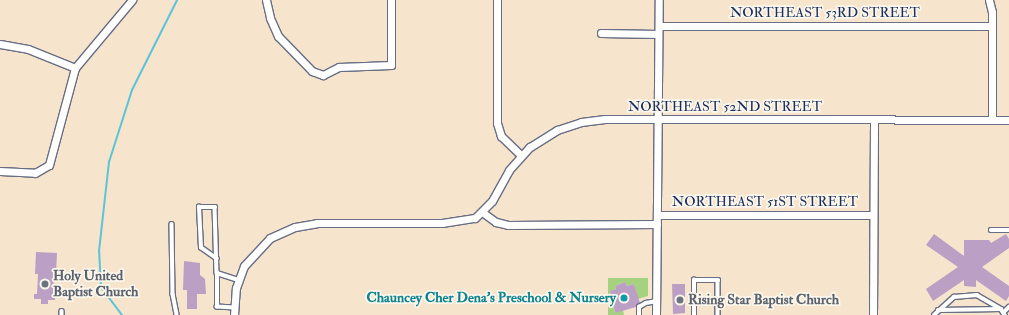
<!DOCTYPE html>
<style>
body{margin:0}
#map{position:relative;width:1009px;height:315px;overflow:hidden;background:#f6e4cc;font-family:"IM FELL Double Pica",serif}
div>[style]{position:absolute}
.green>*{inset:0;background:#a4d27f}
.stream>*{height:2px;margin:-1px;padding:0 1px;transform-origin:1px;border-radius:1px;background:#5bc5d7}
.building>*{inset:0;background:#bc9fc5}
.roads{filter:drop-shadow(1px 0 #686e84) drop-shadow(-1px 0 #686e84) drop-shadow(0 1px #686e84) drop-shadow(0 -1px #686e84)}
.service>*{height:3.5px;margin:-1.75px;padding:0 1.75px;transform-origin:1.75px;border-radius:1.75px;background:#fff}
.minor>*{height:7px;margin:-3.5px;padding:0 3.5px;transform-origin:3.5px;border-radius:3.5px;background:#fff}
.dots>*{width:11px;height:11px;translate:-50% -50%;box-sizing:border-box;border:2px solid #fbf7ec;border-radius:50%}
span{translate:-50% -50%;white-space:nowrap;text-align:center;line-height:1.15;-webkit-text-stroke:3.5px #fbf7ec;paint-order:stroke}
.street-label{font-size:14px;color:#1b2f5e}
.worship-label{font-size:14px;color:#5b616d;font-weight:700}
.left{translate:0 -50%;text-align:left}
.culture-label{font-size:14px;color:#0d838f;font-weight:700}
.right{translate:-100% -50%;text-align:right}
</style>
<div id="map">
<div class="green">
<div style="clip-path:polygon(608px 278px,648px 278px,648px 296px,638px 299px,634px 284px,627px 286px,625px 282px,615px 286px,616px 289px,610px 292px,612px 303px,615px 313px,623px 310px,624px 315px,608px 315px)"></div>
</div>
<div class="stream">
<div style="left:122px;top:315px;width:35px;rotate:-127deg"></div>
<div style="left:101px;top:287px;width:36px;rotate:-93deg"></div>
<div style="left:99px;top:251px;width:90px;rotate:-83.6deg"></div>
<div style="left:109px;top:162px;width:76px;rotate:-72.3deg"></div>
<div style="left:132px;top:90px;width:101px;rotate:-63.4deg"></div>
</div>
<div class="building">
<div style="clip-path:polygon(934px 234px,964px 256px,964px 240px,989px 240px,991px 243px,1006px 234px,1009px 239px,1009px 248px,982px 267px,1009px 286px,1009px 296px,1006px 301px,976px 280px,976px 287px,964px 286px,964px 280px,933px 301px,926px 289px,958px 267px,926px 245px)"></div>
<div style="clip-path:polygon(36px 252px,57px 253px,56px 274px,54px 274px,53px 294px,55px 295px,55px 300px,48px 300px,48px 304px,41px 304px,41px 299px,34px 299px,34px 294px,37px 294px,38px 274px,35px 274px)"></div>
<div style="clip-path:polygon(184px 261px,200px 263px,200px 275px,205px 279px,206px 294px,197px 294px,197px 309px,187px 309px,187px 290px,183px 290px)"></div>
<div style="clip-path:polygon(625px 282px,627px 286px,634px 284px,640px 303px,636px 307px,615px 313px,610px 291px,616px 289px,615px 286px)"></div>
<div style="clip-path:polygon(672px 284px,685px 284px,685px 313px,673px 314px)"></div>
</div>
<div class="roads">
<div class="service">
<div style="left:172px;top:224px;width:70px;rotate:89.2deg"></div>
<div style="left:173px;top:294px;width:21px;rotate:79deg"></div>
<div style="left:991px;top:230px;width:18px"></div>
<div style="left:217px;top:259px;width:19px;rotate:-145deg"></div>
<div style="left:201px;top:248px;width:41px;rotate:-92.8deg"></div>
<div style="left:199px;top:207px;width:16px"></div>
<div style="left:215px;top:207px;width:66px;rotate:88.3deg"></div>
<div style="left:235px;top:308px;width:18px;rotate:-177deg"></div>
<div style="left:217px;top:307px;width:34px;rotate:-90deg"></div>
<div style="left:217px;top:273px;width:23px;rotate:18deg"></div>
<div style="left:938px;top:310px;width:63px;rotate:-0.9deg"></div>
<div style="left:62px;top:311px;width:4px;rotate:90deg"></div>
<div style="left:1004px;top:312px;width:7px;rotate:-45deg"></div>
<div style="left:639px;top:315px;width:8px;rotate:-90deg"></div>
<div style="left:639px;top:307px;width:8px;rotate:-30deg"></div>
<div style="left:646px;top:303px;width:11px;rotate:-10deg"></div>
<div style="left:694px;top:315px;width:35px;rotate:-90deg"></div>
<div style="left:694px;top:280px;width:24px"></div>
<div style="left:718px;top:280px;width:35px;rotate:90deg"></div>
<div style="left:934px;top:315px;width:27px;rotate:-42deg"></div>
<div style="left:954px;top:297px;width:23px;rotate:-5deg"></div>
<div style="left:977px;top:295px;width:28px;rotate:30deg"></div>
<div style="left:1001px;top:309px;width:7px;rotate:56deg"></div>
</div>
<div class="minor">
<div style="left:266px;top:0;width:18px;rotate:77deg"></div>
<div style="left:270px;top:18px;width:20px;rotate:66deg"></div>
<div style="left:278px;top:36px;width:49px;rotate:45.8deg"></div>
<div style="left:312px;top:71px;width:12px;rotate:20deg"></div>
<div style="left:323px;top:75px;width:18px;rotate:-27deg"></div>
<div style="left:339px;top:67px;width:52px;rotate:-2.2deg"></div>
<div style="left:391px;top:65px;width:65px;rotate:-90deg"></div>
<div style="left:497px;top:0;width:123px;rotate:90deg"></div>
<div style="left:497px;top:123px;width:14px;rotate:73deg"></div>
<div style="left:501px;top:136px;width:28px;rotate:44deg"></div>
<div style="left:989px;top:0;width:12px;rotate:76deg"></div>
<div style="left:992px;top:12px;width:108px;rotate:90deg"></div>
<div style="left:659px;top:26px;width:333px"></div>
<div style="left:601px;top:33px;width:57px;rotate:1deg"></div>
<div style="left:0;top:44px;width:28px;rotate:10deg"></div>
<div style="left:28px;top:49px;width:51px;rotate:22deg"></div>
<div style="left:0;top:171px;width:35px;rotate:3deg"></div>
<div style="left:35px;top:173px;width:16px;rotate:-30deg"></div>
<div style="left:49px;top:165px;width:100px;rotate:-75deg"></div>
<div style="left:75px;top:68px;width:89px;rotate:-50deg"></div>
<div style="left:482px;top:212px;width:17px;rotate:36deg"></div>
<div style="left:496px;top:222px;width:12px;rotate:14deg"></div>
<div style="left:508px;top:225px;width:149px;rotate:-0.4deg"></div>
<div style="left:657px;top:215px;width:216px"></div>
<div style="left:234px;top:315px;width:27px;rotate:-86deg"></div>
<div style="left:236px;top:288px;width:23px;rotate:-70deg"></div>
<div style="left:244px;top:266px;width:38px;rotate:-47deg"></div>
<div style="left:270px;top:238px;width:27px;rotate:-24deg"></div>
<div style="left:295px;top:227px;width:22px;rotate:-10deg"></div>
<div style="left:317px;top:223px;width:125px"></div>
<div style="left:442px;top:223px;width:33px;rotate:-9deg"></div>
<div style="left:475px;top:218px;width:24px;rotate:-45deg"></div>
<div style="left:492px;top:201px;width:35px;rotate:-61deg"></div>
<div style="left:509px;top:170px;width:31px;rotate:-48deg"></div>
<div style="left:530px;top:147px;width:32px;rotate:-32deg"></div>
<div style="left:557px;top:130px;width:25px;rotate:-18deg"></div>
<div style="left:581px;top:122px;width:24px;rotate:-7deg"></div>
<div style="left:605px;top:119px;width:404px;rotate:0.1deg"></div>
<div style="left:656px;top:315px;width:315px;rotate:-89.5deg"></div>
<div style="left:873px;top:315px;width:195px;rotate:-89.7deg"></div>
</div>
</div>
<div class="dots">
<div style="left:45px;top:284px;background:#6b7280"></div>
<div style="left:624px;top:298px;background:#0f9aa8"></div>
<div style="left:680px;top:300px;background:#6b7280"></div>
</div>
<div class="street-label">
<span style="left:825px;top:13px">NORTHEAST 53RD STREET</span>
<span style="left:725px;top:107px">NORTHEAST 52ND STREET</span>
<span style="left:765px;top:202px">NORTHEAST 51ST STREET</span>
</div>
<div class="worship-label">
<span class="left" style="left:53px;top:284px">Holy United<br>Baptist Church</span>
<span class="left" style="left:688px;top:300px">Rising Star Baptist Church</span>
</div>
<div class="culture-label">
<span class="right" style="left:616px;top:298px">Chauncey Cher Dena's Preschool &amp; Nursery</span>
</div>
</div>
